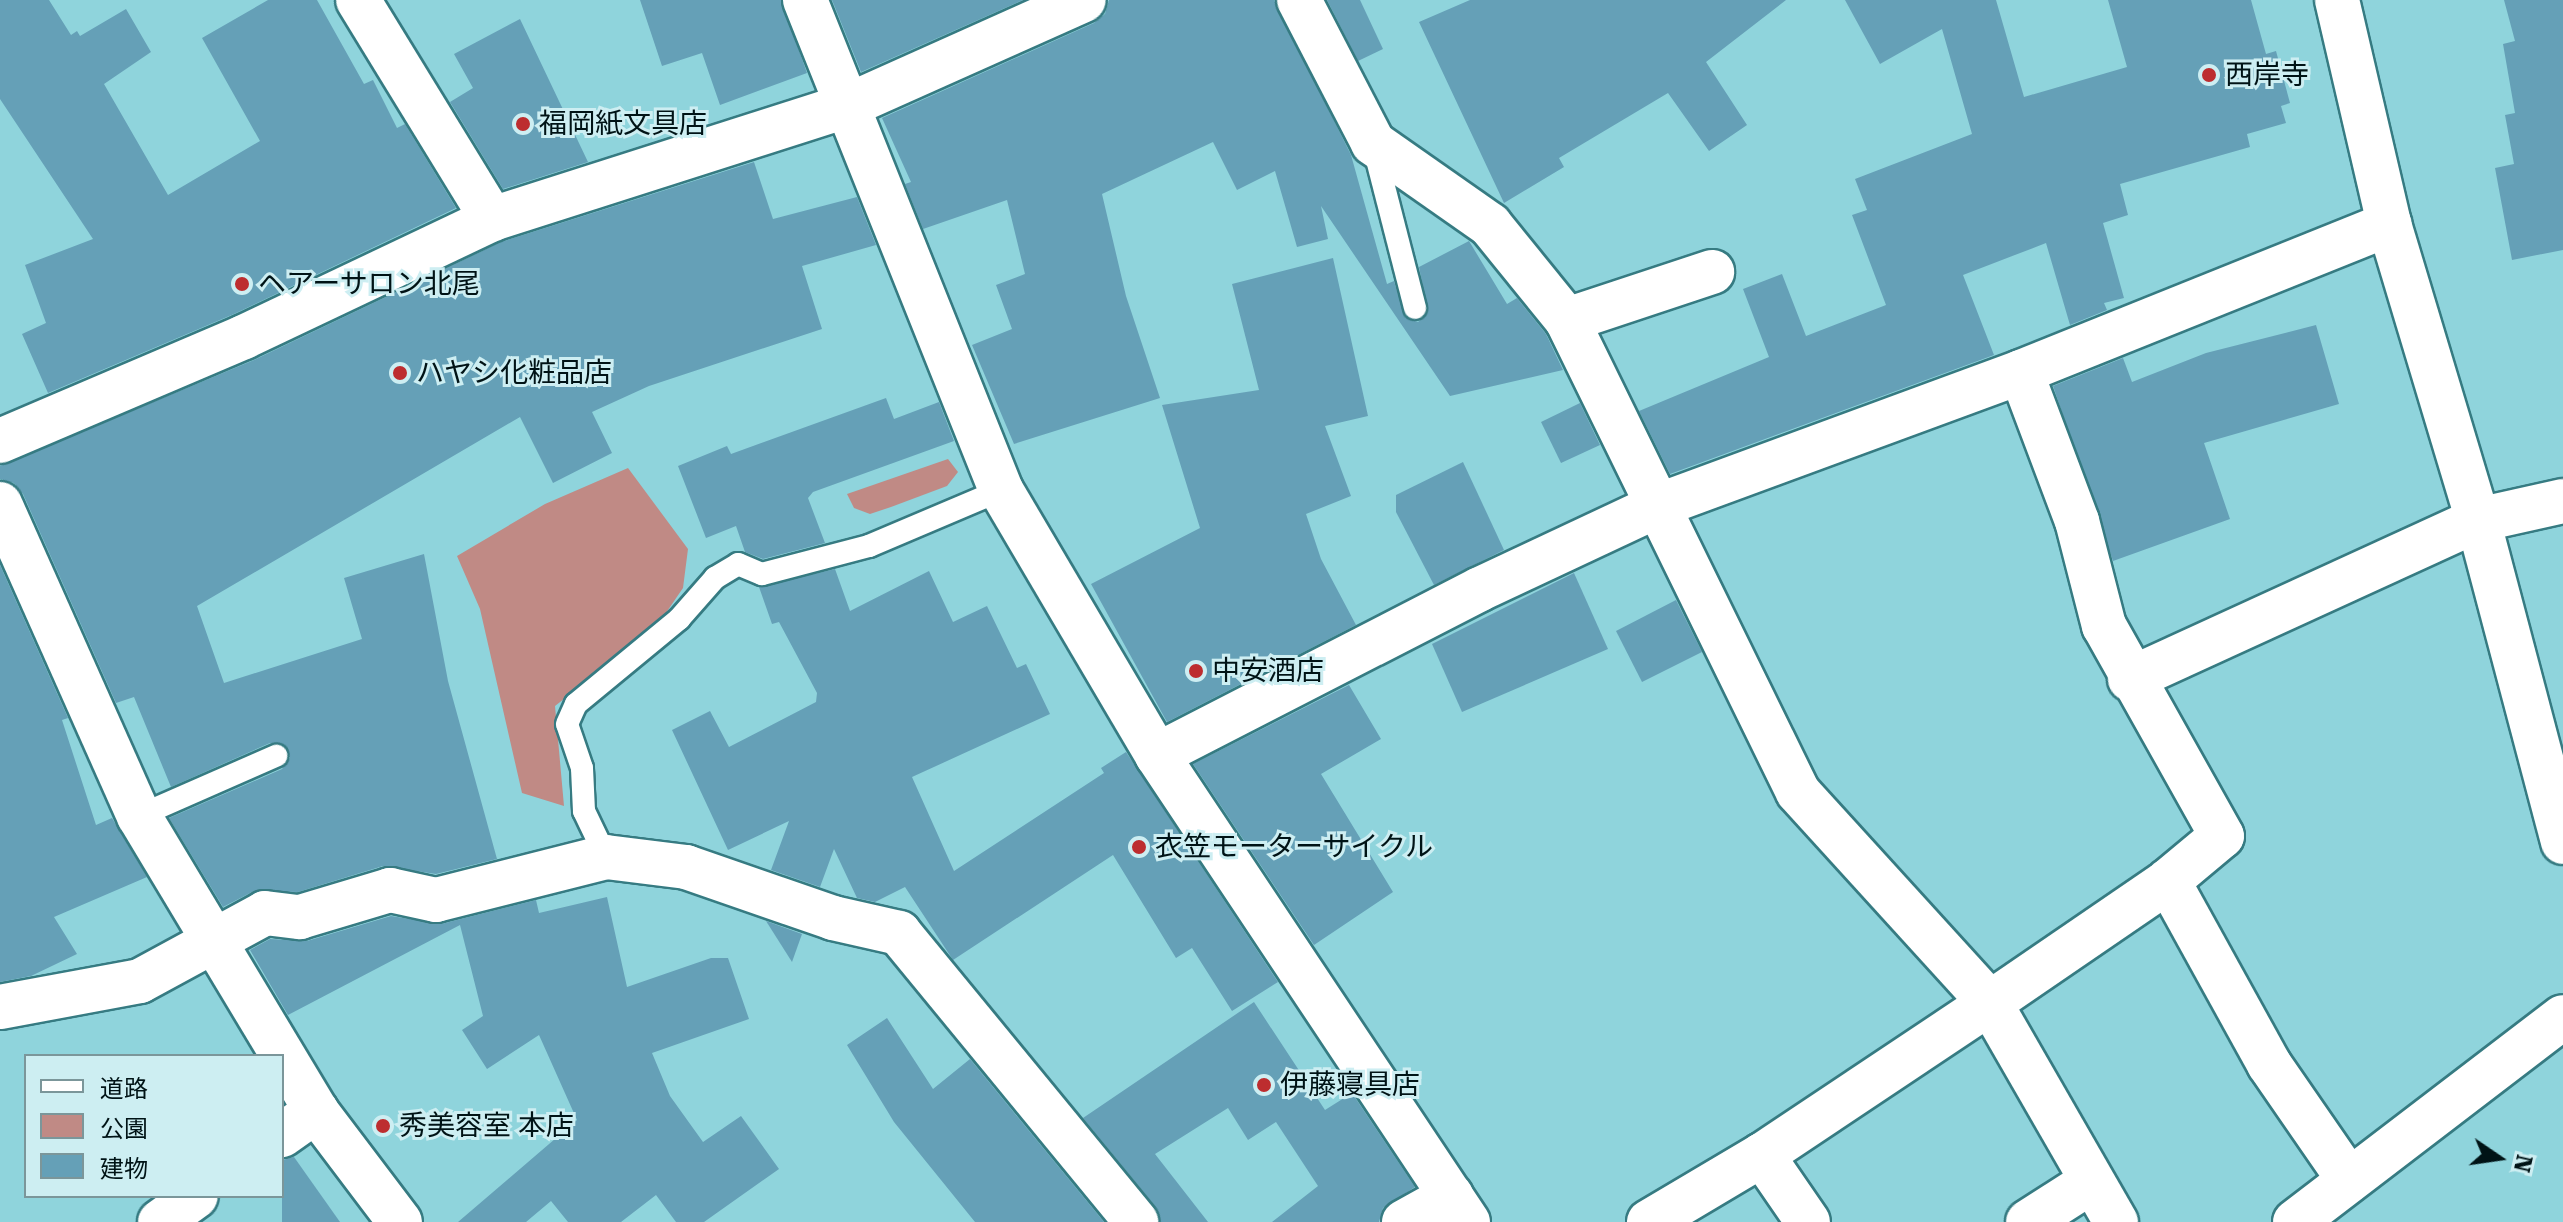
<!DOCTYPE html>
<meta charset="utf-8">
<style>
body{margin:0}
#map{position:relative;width:2563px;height:1222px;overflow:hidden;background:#8fd4dc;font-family:"Roboto Serif","Noto Sans JP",serif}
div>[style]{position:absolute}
.green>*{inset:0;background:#c08a85}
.building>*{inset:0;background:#65a0b7}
.roads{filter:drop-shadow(2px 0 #367b82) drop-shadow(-2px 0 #367b82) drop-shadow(0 2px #367b82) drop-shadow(0 -2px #367b82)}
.lane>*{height:22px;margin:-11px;padding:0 11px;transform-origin:11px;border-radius:11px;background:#fff}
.street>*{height:44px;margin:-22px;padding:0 22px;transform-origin:22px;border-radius:22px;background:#fff}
.dots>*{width:22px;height:22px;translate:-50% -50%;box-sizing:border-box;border:4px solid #cdeef2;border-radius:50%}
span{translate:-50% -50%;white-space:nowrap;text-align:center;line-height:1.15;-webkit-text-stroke:6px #cdeef2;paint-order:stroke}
.poi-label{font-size:28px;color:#001316}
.left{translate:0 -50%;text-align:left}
.legend{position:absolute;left:24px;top:1054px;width:260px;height:144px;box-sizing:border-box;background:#cdeef2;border:2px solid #7b969a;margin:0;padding:10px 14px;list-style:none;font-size:24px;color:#001316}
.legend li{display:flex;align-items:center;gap:16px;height:40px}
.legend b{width:40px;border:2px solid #7b969a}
.north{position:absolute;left:2459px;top:1118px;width:80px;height:80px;-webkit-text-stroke:6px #cdeef2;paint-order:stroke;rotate:103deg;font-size:22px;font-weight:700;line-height:32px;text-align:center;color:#001316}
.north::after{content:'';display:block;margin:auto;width:28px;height:36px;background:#001316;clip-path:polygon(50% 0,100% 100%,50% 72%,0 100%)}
</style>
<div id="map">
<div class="green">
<div style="clip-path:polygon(948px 459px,958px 472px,947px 486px,891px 507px,870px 514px,854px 508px,847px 494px)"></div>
<div style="clip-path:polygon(628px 468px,688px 549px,683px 588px,657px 626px,555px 706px,564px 806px,522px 793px,480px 609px,457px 556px,545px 504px)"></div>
</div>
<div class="building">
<div style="clip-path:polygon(0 0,49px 0,71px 35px,77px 31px,80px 36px,126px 9px,151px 52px,104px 84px,168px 195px,260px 141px,202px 38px,268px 0,317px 0,364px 84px,373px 80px,397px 128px,405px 124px,456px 208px,234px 314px,48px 393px,22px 334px,46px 323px,25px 265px,93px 239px,0 99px)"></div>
<div style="clip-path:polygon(640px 0,781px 0,807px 73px,720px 105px,702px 53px,662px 66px)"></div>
<div style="clip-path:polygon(832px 0,1023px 0,861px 72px)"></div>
<div style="clip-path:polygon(1109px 0,1274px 0,1351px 155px,1387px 284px,1394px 281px,1405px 317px,1418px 322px,1428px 312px,1419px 267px,1469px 241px,1507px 304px,1517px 298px,1546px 334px,1563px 370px,1450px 396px,1321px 206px,1328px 239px,1297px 247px,1275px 171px,1237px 190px,1213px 142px,1102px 194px,1126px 296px,1160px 398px,1014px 444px,972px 345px,1012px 329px,996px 285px,1025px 274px,1007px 200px,923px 229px,905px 184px,911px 182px,882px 118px,1094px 23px,1105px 14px)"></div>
<div style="clip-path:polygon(1327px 0,1360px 0,1383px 49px,1358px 61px)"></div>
<div style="clip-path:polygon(1470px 0,1786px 0,1706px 62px,1747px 125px,1709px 151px,1668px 93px,1559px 158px,1564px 167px,1504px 203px,1419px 22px)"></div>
<div style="clip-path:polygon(1845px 0,1996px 0,2024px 97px,2127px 67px,2108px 0,2251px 0,2266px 54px,2276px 51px,2290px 103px,2281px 106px,2286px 123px,2247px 134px,2250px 147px,2120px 184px,2128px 215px,2103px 223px,2124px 298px,2104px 303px,2107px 310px,2070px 325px,2046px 243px,1963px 275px,1994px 355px,1670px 474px,1639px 411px,1769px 357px,1743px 289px,1782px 274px,1806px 336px,1886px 305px,1852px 215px,1867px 210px,1855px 179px,1972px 134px,1942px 29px,1880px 64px)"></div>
<div style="clip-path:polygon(2504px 0,2563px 0,2563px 250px,2512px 260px,2495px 168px,2514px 164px,2505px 115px,2515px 113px,2503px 44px,2515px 41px)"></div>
<div style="clip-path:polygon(520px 19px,588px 162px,503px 189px,450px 102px,473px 88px,454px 54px)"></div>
<div style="clip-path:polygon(754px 162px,773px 219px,857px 197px,876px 245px,802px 266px,822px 329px,649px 386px,592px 412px,612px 453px,553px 483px,520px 417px,197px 606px,224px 683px,362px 639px,344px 578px,424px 554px,448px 681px,497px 859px,436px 874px,383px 866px,298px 892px,254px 891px,223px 907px,169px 818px,282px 769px,290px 758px,288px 750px,270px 743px,171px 787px,134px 697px,116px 703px,23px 494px,14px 483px,0 479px,0 466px,254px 360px,501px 242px)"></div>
<div style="clip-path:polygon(1333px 258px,1368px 416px,1325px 426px,1351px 496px,1306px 514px,1321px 559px,1356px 625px,1167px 722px,1091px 584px,1200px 528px,1162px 405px,1259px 390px,1232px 284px)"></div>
<div style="clip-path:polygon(2316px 325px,2339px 404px,2204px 443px,2230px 519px,2113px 561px,2053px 386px,2123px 358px,2132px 382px,2206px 353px)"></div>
<div style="clip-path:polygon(886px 398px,894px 419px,939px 402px,954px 441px,813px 492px,808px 498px,825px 543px,763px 559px,745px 552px,736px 526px,706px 538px,678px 466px,727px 446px,731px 454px)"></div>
<div style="clip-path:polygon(1580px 403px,1600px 445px,1561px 463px,1541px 422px)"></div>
<div style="clip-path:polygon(1463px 462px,1504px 550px,1434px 585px,1396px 512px,1396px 495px)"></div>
<div style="clip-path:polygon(0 565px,68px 718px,62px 720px,96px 825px,112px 818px,147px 877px,54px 917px,77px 954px,31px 976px,0 982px)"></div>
<div style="clip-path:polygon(835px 569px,850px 611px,929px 571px,953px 622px,987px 606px,1017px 668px,1026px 664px,1050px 714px,912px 777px,954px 871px,1104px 773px,1101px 768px,1126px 752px,1278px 982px,1232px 1011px,1192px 948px,1176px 958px,1113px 855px,953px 960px,905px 887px,875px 902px,857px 898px,834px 849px,820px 887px,771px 870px,789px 821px,728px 850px,672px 730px,710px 711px,729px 747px,816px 702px,817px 693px,779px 622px,772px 624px,759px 587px)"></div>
<div style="clip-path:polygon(1574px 573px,1608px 649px,1462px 712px,1432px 644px)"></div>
<div style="clip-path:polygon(1676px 600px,1702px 652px,1642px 682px,1616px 631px)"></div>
<div style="clip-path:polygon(1349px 685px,1381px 739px,1321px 774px,1393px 892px,1314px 945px,1193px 764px)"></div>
<div style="clip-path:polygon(607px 897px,627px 987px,711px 958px,728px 958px,749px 1019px,652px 1053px,670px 1096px,703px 1142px,741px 1116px,779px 1169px,704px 1222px,676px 1222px,656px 1195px,621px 1222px,568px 1222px,551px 1201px,526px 1222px,458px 1222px,577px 1120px,539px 1035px,487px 1069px,462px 1030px,483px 1016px,460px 925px,288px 1015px,250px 950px,270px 939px,307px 941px,391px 916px,441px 924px,536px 900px,539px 913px)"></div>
<div style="clip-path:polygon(766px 921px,802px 934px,792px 962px)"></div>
<div style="clip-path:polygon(1254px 1002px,1325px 1110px,1352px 1093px,1415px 1187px,1383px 1208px,1379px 1222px,1272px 1222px,1318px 1186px,1276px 1122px,1248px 1140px,1228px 1108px,1155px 1154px,1208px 1222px,1160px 1222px,1155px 1206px,1083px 1118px)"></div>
<div style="clip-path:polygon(887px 1018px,933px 1089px,970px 1059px,1104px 1222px,975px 1222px,894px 1122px,847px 1045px)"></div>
<div style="clip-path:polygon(294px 1157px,340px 1222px,282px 1222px,282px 1160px)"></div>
</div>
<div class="roads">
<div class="lane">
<div style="left:1374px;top:148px;width:165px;rotate:75.6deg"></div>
<div style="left:139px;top:816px;width:150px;rotate:-23.7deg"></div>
<div style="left:606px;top:857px;width:51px;rotate:-115.6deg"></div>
<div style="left:584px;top:811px;width:43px;rotate:-92.7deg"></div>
<div style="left:582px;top:768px;width:46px;rotate:-108.8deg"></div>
<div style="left:567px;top:724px;width:22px;rotate:-66deg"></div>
<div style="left:576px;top:704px;width:134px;rotate:-39.5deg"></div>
<div style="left:679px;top:619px;width:55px;rotate:-48.7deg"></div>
<div style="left:715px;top:578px;width:27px;rotate:-31deg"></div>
<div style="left:738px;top:564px;width:26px;rotate:23deg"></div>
<div style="left:762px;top:574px;width:111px;rotate:-14.7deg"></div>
<div style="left:869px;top:546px;width:143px;rotate:-23deg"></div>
</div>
<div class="street">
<div style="left:358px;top:0;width:257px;rotate:58.5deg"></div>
<div style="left:805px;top:0;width:528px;rotate:68.2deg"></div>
<div style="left:1001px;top:490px;width:308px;rotate:59.5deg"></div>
<div style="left:1157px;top:755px;width:561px;rotate:56.34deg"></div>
<div style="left:1299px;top:0;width:161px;rotate:62.6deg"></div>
<div style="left:1373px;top:143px;width:143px;rotate:35deg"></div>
<div style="left:1490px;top:225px;width:122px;rotate:51deg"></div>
<div style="left:1567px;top:320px;width:525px;rotate:63.92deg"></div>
<div style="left:1798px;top:792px;width:285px;rotate:47.7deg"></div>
<div style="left:1990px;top:1003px;width:253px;rotate:60.1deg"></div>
<div style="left:2337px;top:0;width:230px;rotate:76.9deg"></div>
<div style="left:2389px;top:224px;width:309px;rotate:73.3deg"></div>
<div style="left:2478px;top:520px;width:333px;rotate:75.2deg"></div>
<div style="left:1567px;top:320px;width:153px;rotate:-18.3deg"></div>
<div style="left:0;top:441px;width:265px;rotate:-23.1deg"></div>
<div style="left:244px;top:337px;width:275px;rotate:-25.4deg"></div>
<div style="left:492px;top:219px;width:375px;rotate:-17.7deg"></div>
<div style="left:849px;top:105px;width:257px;rotate:-24.1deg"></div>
<div style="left:0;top:504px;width:342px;rotate:66deg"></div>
<div style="left:139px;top:816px;width:344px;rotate:59deg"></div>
<div style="left:316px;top:1111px;width:139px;rotate:52.9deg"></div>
<div style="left:2130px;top:679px;width:383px;rotate:-24.6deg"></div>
<div style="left:2478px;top:520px;width:87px;rotate:-12.6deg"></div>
<div style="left:1157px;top:755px;width:363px;rotate:-27.2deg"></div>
<div style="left:1480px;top:589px;width:195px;rotate:-25.1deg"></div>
<div style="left:1657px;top:506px;width:388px;rotate:-20.2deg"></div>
<div style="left:2021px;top:372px;width:397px;rotate:-21.9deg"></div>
<div style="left:2168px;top:881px;width:209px;rotate:61.1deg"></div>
<div style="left:2269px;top:1064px;width:141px;rotate:55.4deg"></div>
<div style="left:0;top:1007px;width:142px;rotate:-10.5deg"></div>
<div style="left:140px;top:981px;width:142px;rotate:-28.5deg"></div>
<div style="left:265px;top:913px;width:35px;rotate:7deg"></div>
<div style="left:300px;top:917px;width:94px;rotate:-16.7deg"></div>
<div style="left:390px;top:890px;width:47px;rotate:12.3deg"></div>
<div style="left:436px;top:900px;width:175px;rotate:-14.2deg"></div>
<div style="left:606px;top:857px;width:81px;rotate:7.1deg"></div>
<div style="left:686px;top:867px;width:156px;rotate:19.1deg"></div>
<div style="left:833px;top:918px;width:68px;rotate:12.8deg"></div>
<div style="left:899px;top:933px;width:374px;rotate:50.6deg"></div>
<div style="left:282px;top:1135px;width:42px;rotate:-35.2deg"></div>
<div style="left:1762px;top:1155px;width:81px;rotate:55.5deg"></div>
<div style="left:160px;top:1222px;width:44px;rotate:-35.8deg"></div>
<div style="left:1404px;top:1222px;width:54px;rotate:-29deg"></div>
<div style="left:1649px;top:1222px;width:131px;rotate:-30.7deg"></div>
<div style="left:1762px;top:1155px;width:274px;rotate:-33.7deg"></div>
<div style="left:1990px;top:1003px;width:216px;rotate:-34.4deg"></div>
<div style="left:2168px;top:881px;width:70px;rotate:-39.8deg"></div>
<div style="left:2222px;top:836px;width:241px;rotate:-119.3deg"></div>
<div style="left:2104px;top:626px;width:108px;rotate:-104.4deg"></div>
<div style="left:2077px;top:521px;width:159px;rotate:-110.6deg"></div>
<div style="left:2028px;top:1222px;width:72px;rotate:-32.6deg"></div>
<div style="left:2295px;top:1222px;width:337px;rotate:-37.4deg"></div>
</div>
</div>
<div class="dots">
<div style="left:2209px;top:75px;background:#bd2d2f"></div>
<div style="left:523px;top:124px;background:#bd2d2f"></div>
<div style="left:242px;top:284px;background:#bd2d2f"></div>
<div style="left:400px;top:373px;background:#bd2d2f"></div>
<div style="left:1196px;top:671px;background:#bd2d2f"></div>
<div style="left:1139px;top:847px;background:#bd2d2f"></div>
<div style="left:1264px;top:1085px;background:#bd2d2f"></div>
<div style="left:383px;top:1126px;background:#bd2d2f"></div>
</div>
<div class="poi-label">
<span class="left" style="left:2225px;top:75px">西岸寺</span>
<span class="left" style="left:539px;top:124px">福岡紙文具店</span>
<span class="left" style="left:258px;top:284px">ヘアーサロン北尾</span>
<span class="left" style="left:416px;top:373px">ハヤシ化粧品店</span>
<span class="left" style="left:1212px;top:671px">中安酒店</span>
<span class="left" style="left:1155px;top:847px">衣笠モーターサイクル</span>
<span class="left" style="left:1280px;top:1085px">伊藤寝具店</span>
<span class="left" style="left:399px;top:1126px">秀美容室 本店</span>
</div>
<ul class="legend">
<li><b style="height:10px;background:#fff"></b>道路</li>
<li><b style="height:22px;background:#c08a85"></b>公園</li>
<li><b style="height:22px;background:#65a0b7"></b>建物</li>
</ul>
<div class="north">N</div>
</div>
